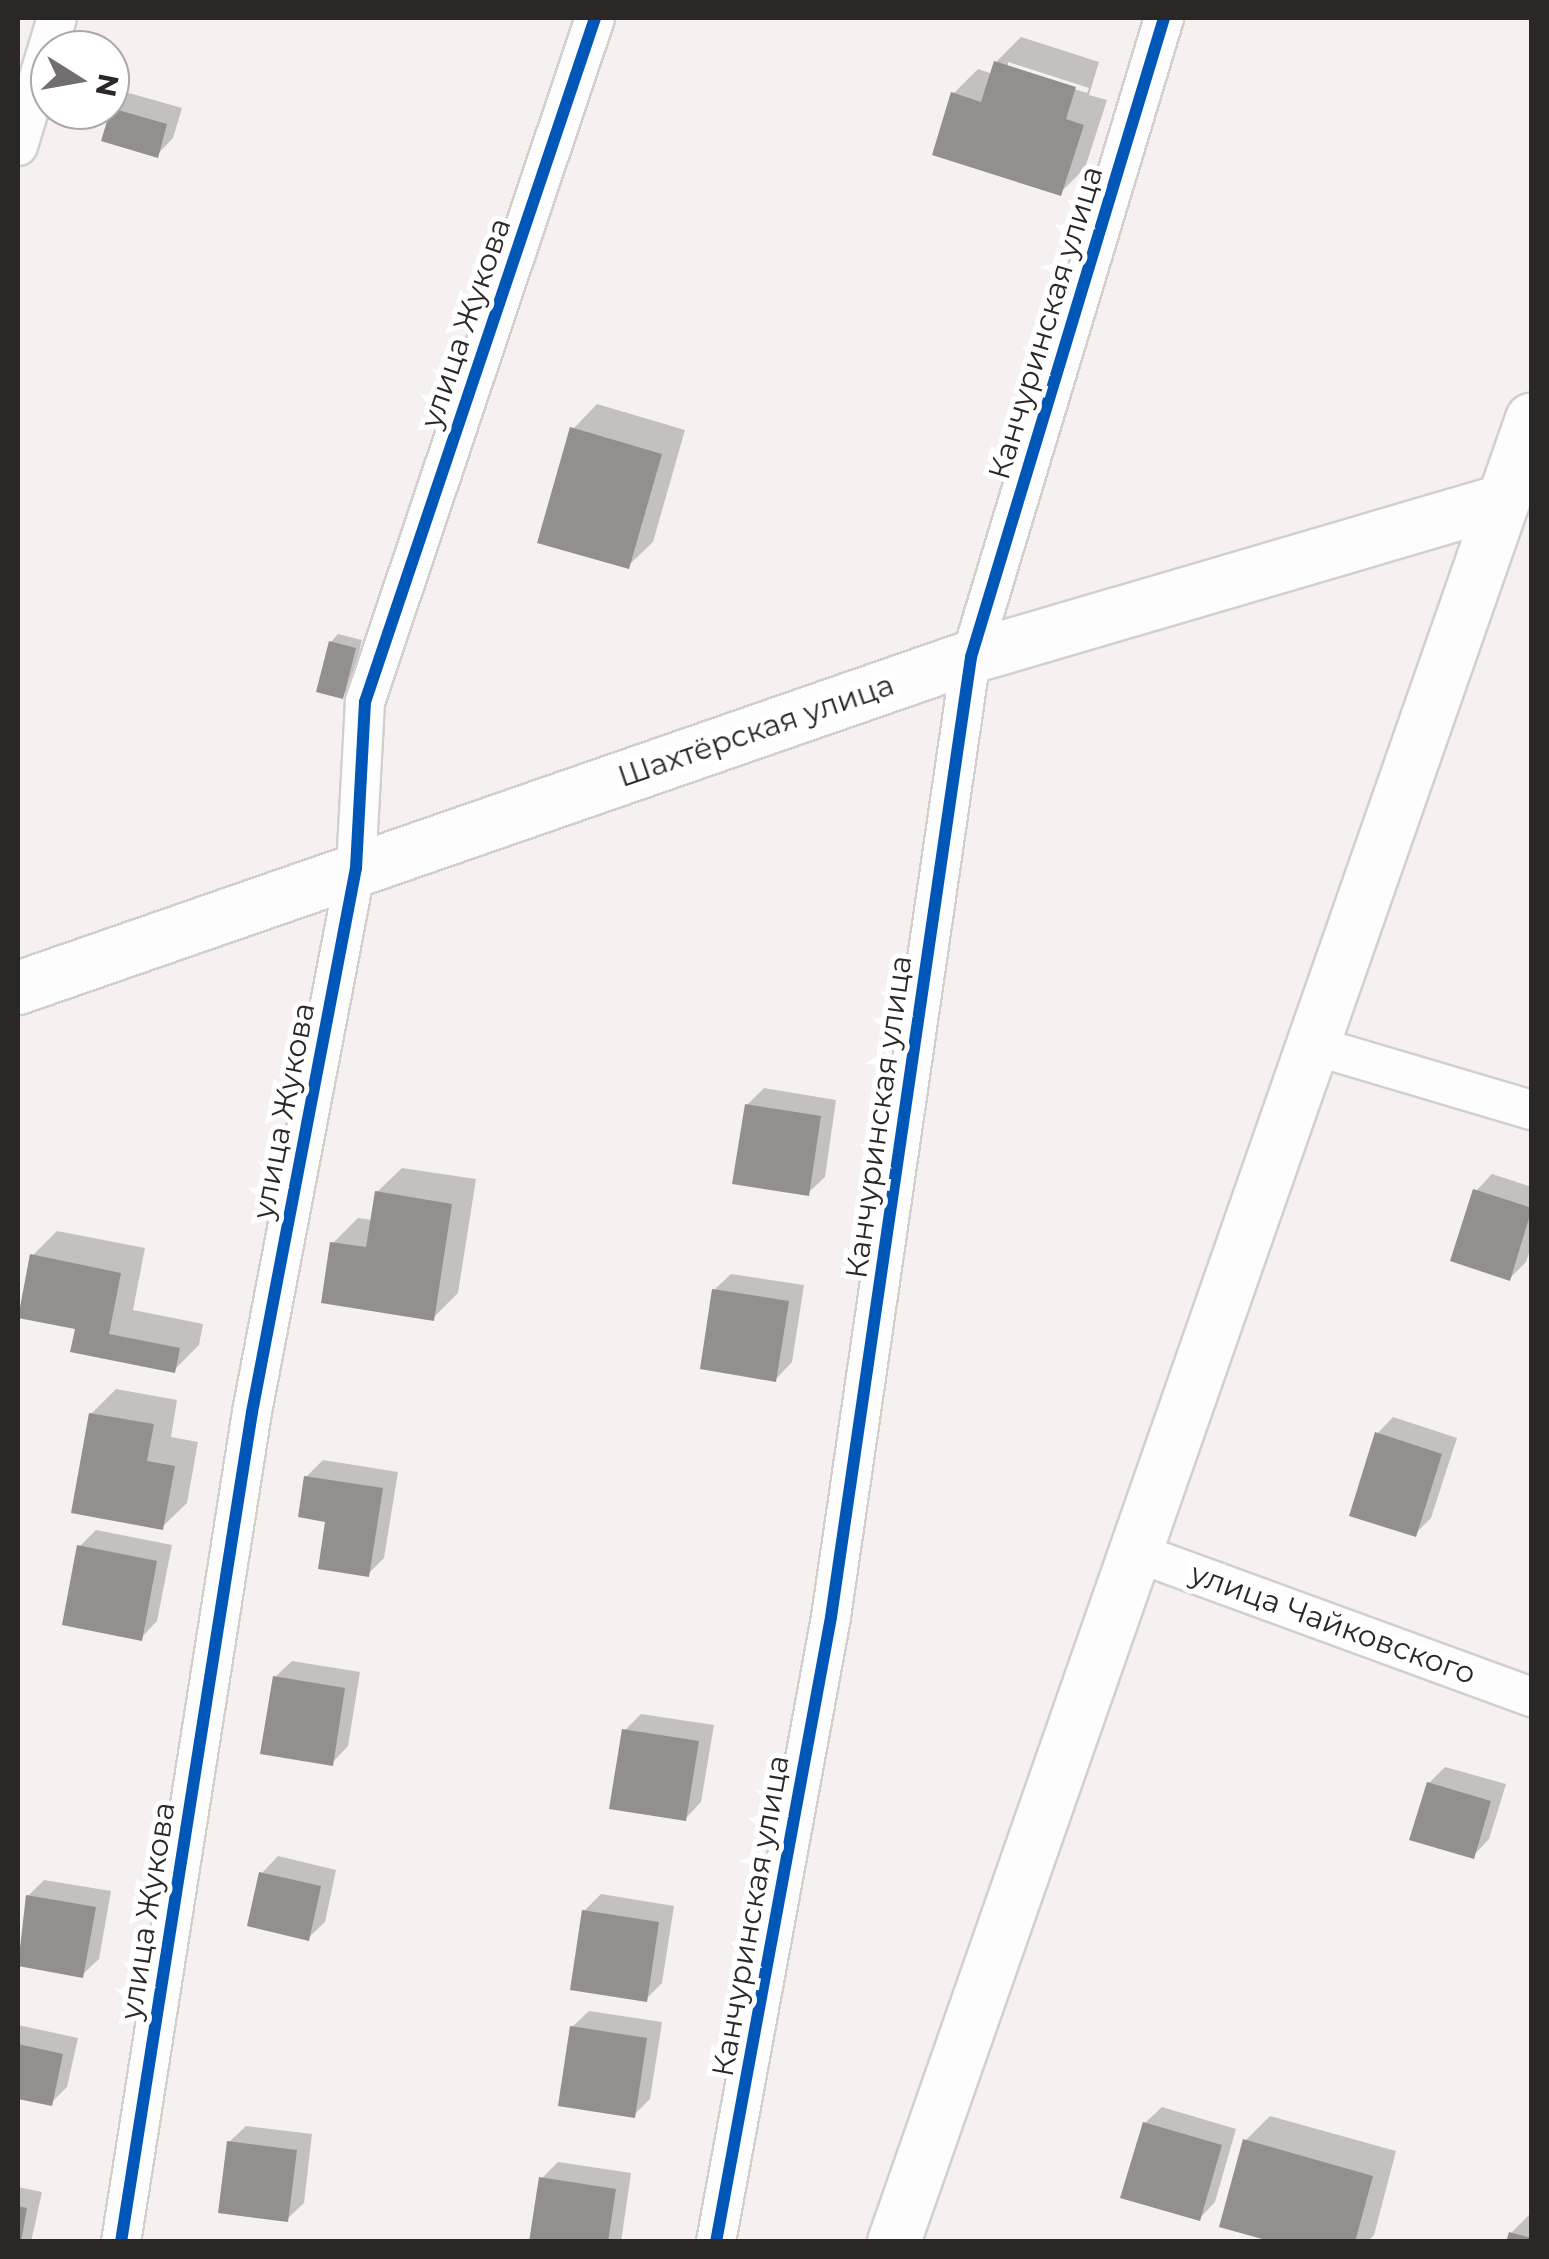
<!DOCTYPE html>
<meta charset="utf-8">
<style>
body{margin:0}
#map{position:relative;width:1549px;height:2259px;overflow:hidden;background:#f6f1f0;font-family:Montserrat,sans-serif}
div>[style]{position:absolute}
.shadow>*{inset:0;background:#0003}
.building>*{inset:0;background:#938f8f}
.roads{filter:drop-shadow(2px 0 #d3cfcf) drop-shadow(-2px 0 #d3cfcf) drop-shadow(0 2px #d3cfcf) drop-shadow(0 -2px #d3cfcf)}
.street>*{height:38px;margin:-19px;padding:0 19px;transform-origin:19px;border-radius:19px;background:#fefdfd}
.secondary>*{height:52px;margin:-26px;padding:0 26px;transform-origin:26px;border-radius:26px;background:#fefdfd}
.cycleway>*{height:12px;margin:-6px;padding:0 6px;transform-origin:6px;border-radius:6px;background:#0057b8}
span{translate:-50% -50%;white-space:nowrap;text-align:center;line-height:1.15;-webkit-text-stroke:10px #fff;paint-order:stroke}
.street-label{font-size:30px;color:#2a2726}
.frame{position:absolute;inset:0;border:20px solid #2a2726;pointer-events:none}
.north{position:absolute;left:30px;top:30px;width:100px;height:100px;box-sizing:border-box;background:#fff;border:2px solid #aaa9a8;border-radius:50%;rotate:101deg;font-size:28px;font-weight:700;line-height:40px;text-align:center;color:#2a2726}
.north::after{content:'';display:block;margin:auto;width:35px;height:45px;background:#716e6d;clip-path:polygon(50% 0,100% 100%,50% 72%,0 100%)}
</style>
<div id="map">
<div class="shadow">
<div style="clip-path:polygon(evenodd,1021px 37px,1099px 62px,1089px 95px,1107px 100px,1085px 168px,1060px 193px,953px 94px,978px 69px,993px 74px,996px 62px,1021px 37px,1008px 62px,1089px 88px,1087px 93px,1008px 68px,1008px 62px)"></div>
<div style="clip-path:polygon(129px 93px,182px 108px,173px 138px,157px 155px,113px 109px)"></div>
<div style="clip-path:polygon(597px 404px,685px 430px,653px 542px,628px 566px,573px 429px)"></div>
<div style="clip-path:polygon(338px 634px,362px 640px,350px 689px,342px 696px,331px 642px)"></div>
<div style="clip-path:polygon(764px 1088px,836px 1100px,825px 1177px,808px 1193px,747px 1105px)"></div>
<div style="clip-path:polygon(402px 1168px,476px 1179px,458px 1293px,433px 1318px,333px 1243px,358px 1218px,372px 1220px,377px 1192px)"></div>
<div style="clip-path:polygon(1492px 1174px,1532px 1187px,1532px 1244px,1526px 1262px,1510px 1278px,1476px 1191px)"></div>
<div style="clip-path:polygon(57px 1231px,145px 1248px,133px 1310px,203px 1324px,199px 1345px,174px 1370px,78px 1327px,32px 1256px)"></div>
<div style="clip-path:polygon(731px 1274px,804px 1285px,792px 1362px,776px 1379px,714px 1290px)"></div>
<div style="clip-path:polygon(116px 1389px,177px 1400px,171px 1437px,198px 1442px,187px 1503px,162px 1527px,91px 1414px)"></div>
<div style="clip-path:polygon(1393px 1417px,1457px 1438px,1431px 1518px,1415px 1534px,1377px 1434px)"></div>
<div style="clip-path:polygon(323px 1460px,398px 1472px,384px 1558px,368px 1574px,328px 1520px,306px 1477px)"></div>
<div style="clip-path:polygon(96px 1530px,172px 1545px,157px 1621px,141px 1638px,79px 1547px)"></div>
<div style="clip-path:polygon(292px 1661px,360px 1672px,348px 1746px,332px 1763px,275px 1677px)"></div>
<div style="clip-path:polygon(641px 1714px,714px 1725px,701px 1802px,685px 1819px,624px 1731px)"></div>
<div style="clip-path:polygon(1445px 1767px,1506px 1784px,1489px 1839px,1473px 1856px,1429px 1783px)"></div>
<div style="clip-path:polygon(278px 1856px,336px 1870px,325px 1922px,308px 1938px,262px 1873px)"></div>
<div style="clip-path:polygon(44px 1880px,111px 1891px,99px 1959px,82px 1975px,18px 1963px,28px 1896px)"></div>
<div style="clip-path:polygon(601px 1894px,674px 1906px,662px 1983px,646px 1999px,584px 1911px)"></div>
<div style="clip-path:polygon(589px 2011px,662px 2022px,650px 2099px,634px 2115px,572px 2027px)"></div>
<div style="clip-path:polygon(18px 2025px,78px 2038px,67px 2087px,51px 2103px,18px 2096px)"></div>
<div style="clip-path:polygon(1162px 2107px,1236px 2129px,1215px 2202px,1199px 2219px,1145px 2123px)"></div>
<div style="clip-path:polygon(1270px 2116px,1396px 2151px,1374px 2235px,1367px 2242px,1282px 2242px,1245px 2141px)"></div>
<div style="clip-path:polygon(246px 2126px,312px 2134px,304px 2203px,287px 2219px,229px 2142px)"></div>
<div style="clip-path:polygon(558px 2162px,631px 2173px,621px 2242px,532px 2242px,542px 2178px)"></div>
<div style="clip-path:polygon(18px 2187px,42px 2192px,31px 2242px,18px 2242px)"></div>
<div style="clip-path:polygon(1532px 2212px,1532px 2242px,1511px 2233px)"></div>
</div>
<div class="building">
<div style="clip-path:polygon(994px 61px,1076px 87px,1066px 119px,1084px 125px,1061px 196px,932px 155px,951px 92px,981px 102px)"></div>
<div style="clip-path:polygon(111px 108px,167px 124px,158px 158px,101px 141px)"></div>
<div style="clip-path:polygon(570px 427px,662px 454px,629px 569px,537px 543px)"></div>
<div style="clip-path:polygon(329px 641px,356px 648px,343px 699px,316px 692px)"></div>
<div style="clip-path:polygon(745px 1104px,821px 1116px,809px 1196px,732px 1184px)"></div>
<div style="clip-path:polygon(1473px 1189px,1532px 1208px,1510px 1281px,1450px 1261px)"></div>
<div style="clip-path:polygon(375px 1191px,452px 1204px,434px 1321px,321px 1303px,330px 1242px,366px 1247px)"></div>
<div style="clip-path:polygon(30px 1254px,121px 1273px,109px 1334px,180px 1348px,175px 1373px,70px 1352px,75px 1329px,18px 1318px)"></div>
<div style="clip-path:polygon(712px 1289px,789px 1301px,776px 1382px,700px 1369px)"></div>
<div style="clip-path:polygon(89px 1413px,154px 1424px,147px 1461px,175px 1466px,163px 1530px,71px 1513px)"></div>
<div style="clip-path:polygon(1375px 1432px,1442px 1454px,1416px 1537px,1349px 1516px)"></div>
<div style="clip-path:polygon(304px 1476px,383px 1488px,369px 1577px,318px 1569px,325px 1522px,298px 1517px)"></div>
<div style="clip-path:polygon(77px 1545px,157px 1561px,142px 1641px,62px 1625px)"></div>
<div style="clip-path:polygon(273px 1676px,345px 1688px,333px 1766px,260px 1754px)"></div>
<div style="clip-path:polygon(622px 1729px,699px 1741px,686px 1821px,609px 1809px)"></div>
<div style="clip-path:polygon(1427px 1782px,1491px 1801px,1474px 1859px,1409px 1840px)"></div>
<div style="clip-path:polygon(259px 1872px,321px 1886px,309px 1941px,247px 1926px)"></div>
<div style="clip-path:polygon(26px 1895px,96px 1907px,83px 1978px,18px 1966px)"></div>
<div style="clip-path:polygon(582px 1910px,659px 1922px,647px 2002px,570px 1990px)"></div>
<div style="clip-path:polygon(570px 2026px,647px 2038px,635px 2118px,558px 2106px)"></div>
<div style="clip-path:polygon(18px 2044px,63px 2054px,52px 2106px,18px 2099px)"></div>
<div style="clip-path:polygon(1143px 2122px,1222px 2145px,1200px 2221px,1120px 2198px)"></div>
<div style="clip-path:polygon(1243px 2139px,1373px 2176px,1355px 2242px,1273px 2242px,1219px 2227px)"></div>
<div style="clip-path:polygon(227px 2141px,297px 2150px,288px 2222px,218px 2213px)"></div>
<div style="clip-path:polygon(539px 2177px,616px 2189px,608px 2242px,529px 2242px)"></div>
<div style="clip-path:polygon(18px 2206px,27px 2208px,21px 2242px,18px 2242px)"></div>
<div style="clip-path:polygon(1509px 2232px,1532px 2238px,1532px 2242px,1506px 2242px)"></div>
</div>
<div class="roads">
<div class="street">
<div style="left:18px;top:146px;width:134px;rotate:-73.1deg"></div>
<div style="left:1312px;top:1045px;width:229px;rotate:16.5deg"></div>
<div style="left:1135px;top:1552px;width:423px;rotate:20.1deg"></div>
<div style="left:121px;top:2242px;width:840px;rotate:-81.03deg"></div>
<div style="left:252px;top:1412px;width:554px;rotate:-79.18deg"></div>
<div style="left:356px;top:868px;width:166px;rotate:-86.9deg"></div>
<div style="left:365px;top:702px;width:722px;rotate:-71.41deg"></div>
<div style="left:716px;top:2242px;width:635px;rotate:-79.57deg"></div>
<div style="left:831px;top:1617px;width:970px;rotate:-81.7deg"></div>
<div style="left:971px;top:657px;width:668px;rotate:-73.19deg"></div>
</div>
<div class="secondary">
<div style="left:18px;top:988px;width:1009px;rotate:-19.15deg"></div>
<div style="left:971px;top:657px;width:553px;rotate:-16.37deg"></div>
<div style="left:894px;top:2242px;width:1931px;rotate:-70.71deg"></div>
</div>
</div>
<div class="cycleway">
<div style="left:121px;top:2242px;width:840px;rotate:-81.03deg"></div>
<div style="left:252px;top:1412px;width:554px;rotate:-79.18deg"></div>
<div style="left:356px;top:868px;width:166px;rotate:-86.9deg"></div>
<div style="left:365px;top:702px;width:722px;rotate:-71.41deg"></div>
<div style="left:716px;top:2242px;width:635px;rotate:-79.57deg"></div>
<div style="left:831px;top:1617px;width:970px;rotate:-81.7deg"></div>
<div style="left:971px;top:657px;width:668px;rotate:-73.19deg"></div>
</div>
<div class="street-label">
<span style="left:466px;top:323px;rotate:-71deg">улица Жукова</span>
<span style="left:1046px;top:323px;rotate:-73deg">Канчуринская улица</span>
<span style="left:756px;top:731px;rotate:-19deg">Шахтёрская улица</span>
<span style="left:284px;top:1111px;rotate:-79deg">улица Жукова</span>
<span style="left:879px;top:1117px;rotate:-82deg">Канчуринская улица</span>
<span style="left:1333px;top:1624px;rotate:20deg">улица Чайковского</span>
<span style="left:148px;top:1911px;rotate:-81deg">улица Жукова</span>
<span style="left:751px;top:1916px;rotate:-80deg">Канчуринская улица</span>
</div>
<div class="frame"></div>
<div class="north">N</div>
</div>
